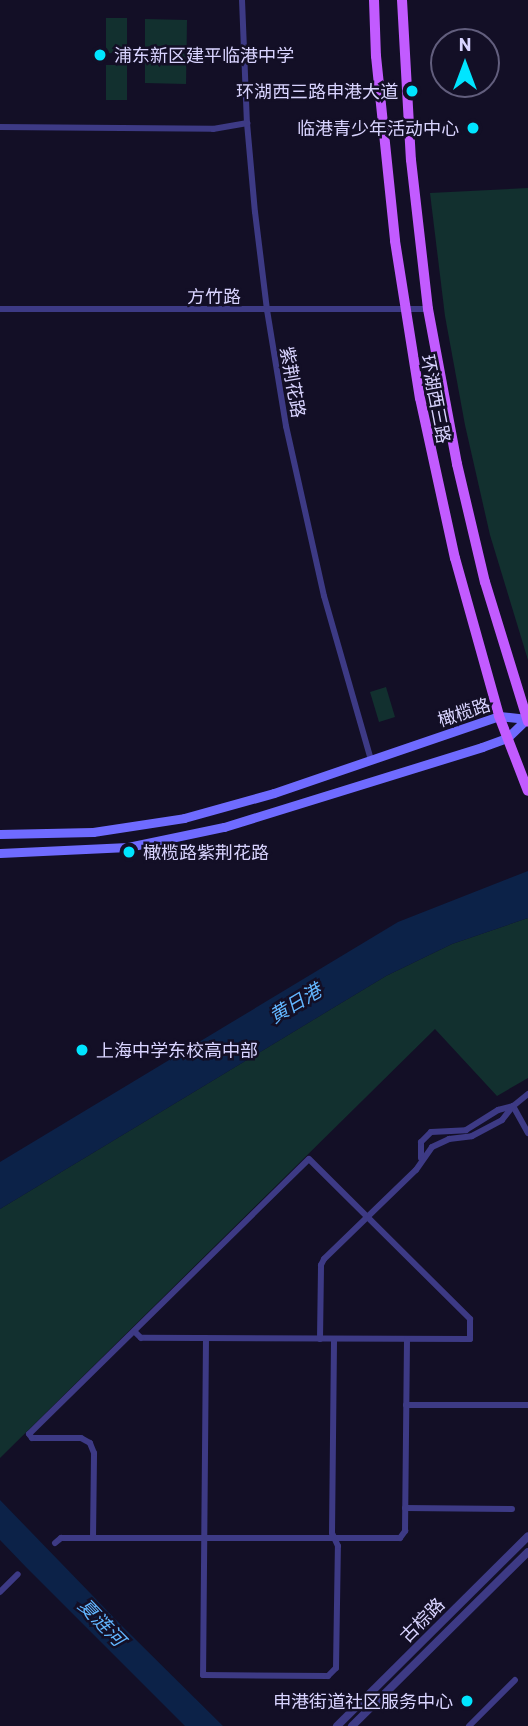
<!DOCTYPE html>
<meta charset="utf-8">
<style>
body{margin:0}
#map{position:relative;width:528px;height:1726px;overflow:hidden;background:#130f26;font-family:Barlow,"Noto Sans SC",sans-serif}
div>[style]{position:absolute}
.green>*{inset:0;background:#12302f}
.water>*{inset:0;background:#0c2248}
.minor>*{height:6px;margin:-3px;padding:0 3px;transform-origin:3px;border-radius:3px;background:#3d3a85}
.tertiary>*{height:8px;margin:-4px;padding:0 4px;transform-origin:4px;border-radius:4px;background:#3d3a85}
.secondary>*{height:9px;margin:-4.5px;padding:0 4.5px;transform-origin:4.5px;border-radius:4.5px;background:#6f6bff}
.primary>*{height:10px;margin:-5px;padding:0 5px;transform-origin:5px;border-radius:5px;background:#c25bff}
.dots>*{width:19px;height:19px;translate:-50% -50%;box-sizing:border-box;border:4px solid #130f26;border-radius:50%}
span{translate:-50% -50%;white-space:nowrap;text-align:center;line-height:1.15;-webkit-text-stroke:5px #130f26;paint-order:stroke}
.poi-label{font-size:18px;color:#d9d4ff}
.left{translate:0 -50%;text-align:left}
.right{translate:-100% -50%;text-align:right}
.street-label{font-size:18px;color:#d9d4ff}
.water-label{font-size:19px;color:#62b6ff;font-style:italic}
.north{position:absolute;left:430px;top:28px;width:70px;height:70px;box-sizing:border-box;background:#130f26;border:2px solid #625e7d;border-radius:50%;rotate:0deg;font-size:19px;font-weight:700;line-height:28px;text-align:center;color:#d9d4ff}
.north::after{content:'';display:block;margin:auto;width:24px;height:32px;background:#00e5ff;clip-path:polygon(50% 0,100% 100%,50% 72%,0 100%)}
</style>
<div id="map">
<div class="green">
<div style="clip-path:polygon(106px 18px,127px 18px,127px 54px,106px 53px)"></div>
<div style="clip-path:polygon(145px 19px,187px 20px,186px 84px,145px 83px)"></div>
<div style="clip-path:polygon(106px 65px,127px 65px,127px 100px,106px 100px)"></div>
<div style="clip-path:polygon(528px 188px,528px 660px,490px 535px,465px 425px,445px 316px,430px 193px)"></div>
<div style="clip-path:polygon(386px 687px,395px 717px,379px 722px,370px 692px)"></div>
<div style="clip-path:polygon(528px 918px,528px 1078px,497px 1096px,435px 1029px,0 1458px,0 1209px,386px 976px,452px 944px)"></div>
</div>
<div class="water">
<div style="clip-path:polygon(528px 871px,528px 918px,452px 944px,386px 976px,0 1209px,0 1162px,398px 922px)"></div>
<div style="clip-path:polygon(0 1500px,123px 1627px,223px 1726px,185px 1726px,25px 1566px,0 1540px)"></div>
</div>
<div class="minor">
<div style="left:242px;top:0;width:123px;rotate:87.7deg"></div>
<div style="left:247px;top:123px;width:89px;rotate:84.9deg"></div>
<div style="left:255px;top:212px;width:99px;rotate:83deg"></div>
<div style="left:267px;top:310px;width:118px;rotate:80.7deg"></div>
<div style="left:286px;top:426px;width:174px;rotate:77.4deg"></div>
<div style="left:324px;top:596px;width:171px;rotate:74deg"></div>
<div style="left:0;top:127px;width:213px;rotate:0.5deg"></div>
<div style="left:213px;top:129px;width:35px;rotate:-10deg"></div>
<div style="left:0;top:309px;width:428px"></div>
<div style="left:528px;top:1094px;width:19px;rotate:141deg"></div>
<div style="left:513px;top:1106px;width:31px;rotate:61deg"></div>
<div style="left:421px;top:1158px;width:16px;rotate:-90deg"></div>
<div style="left:421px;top:1142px;width:14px;rotate:-45deg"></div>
<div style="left:431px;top:1132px;width:35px;rotate:-3deg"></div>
<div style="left:466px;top:1130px;width:38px;rotate:-32deg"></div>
<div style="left:498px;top:1110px;width:16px;rotate:-15deg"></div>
<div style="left:206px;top:1338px;width:337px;rotate:90.5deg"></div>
<div style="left:203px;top:1675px;width:125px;rotate:0.5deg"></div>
<div style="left:328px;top:1676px;width:11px;rotate:-45deg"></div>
<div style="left:336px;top:1668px;width:122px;rotate:-89.1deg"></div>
<div style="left:338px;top:1546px;width:14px;rotate:-115deg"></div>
<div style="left:332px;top:1533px;width:194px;rotate:-89.4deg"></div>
<div style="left:320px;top:1339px;width:74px;rotate:-89.2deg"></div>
<div style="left:321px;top:1265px;width:7px;rotate:-63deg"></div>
<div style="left:324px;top:1259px;width:128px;rotate:-44.1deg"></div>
<div style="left:416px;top:1170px;width:28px;rotate:-55deg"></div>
<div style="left:432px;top:1147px;width:19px;rotate:-25deg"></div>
<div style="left:449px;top:1139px;width:23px;rotate:-7deg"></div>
<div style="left:472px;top:1136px;width:34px;rotate:-28deg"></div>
<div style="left:502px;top:1120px;width:18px;rotate:-52deg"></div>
<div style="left:406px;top:1405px;width:122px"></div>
<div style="left:405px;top:1508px;width:107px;rotate:0.5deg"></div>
<div style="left:93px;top:1538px;width:85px;rotate:-89.3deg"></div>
<div style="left:94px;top:1453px;width:11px;rotate:-112deg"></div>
<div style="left:90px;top:1443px;width:10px;rotate:-151deg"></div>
<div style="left:81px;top:1438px;width:49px;rotate:180deg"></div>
<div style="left:32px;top:1438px;width:5px;rotate:-127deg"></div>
<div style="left:29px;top:1434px;width:392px;rotate:-44.5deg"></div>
<div style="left:309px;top:1159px;width:227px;rotate:44.8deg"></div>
<div style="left:470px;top:1319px;width:20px;rotate:90deg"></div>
<div style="left:470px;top:1339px;width:329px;rotate:-179.8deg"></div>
<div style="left:141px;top:1338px;width:8px;rotate:-135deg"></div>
<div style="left:55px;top:1543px;width:8px;rotate:-40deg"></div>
<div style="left:61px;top:1538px;width:339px"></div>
<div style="left:400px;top:1538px;width:9px;rotate:-54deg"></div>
<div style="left:405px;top:1531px;width:192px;rotate:-89.4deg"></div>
<div style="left:0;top:1592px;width:25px;rotate:-45deg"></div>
<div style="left:469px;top:1726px;width:65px;rotate:-45deg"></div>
</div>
<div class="tertiary">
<div style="left:337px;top:1726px;width:269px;rotate:-44.8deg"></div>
<div style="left:352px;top:1726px;width:247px;rotate:-44.7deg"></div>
</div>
<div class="secondary">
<div style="left:0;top:834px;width:93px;rotate:-1.2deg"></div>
<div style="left:93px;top:832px;width:92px;rotate:-8.7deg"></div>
<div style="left:184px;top:818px;width:93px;rotate:-15.5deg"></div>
<div style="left:274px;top:793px;width:238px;rotate:-18.9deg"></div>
<div style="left:499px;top:716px;width:28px;rotate:6deg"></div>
<div style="left:0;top:853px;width:128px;rotate:-2.7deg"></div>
<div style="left:128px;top:847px;width:98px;rotate:-11.8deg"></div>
<div style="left:224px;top:827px;width:270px;rotate:-17.2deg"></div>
<div style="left:482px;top:747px;width:27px;rotate:-20deg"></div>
<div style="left:507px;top:738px;width:28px;rotate:-44deg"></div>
</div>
<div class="primary">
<div style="left:374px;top:0;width:56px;rotate:88deg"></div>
<div style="left:376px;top:56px;width:186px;rotate:84.1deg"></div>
<div style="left:395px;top:241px;width:159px;rotate:81deg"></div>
<div style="left:420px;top:398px;width:164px;rotate:77.7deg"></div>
<div style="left:455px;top:558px;width:164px;rotate:74.4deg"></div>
<div style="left:499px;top:716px;width:80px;rotate:68.9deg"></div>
<div style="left:402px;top:0;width:160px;rotate:86.8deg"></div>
<div style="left:411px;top:160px;width:150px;rotate:83.5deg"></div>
<div style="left:428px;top:309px;width:158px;rotate:79.4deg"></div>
<div style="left:457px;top:464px;width:121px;rotate:76.7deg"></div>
<div style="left:485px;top:582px;width:146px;rotate:72.9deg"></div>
</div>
<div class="dots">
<div style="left:100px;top:55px;background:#00e5ff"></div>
<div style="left:412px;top:91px;background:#00e5ff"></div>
<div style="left:473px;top:128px;background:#00e5ff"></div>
<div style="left:129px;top:852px;background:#00e5ff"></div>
<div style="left:82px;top:1050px;background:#00e5ff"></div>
<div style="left:467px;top:1701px;background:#00e5ff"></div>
</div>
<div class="poi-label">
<span class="left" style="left:114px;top:55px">浦东新区建平临港中学</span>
<span class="right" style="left:398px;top:91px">环湖西三路申港大道</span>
<span class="right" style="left:459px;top:128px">临港青少年活动中心</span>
<span class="left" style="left:143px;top:852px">橄榄路紫荆花路</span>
<span class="left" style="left:96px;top:1050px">上海中学东校高中部</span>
<span class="right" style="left:453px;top:1701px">申港街道社区服务中心</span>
</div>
<div class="street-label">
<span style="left:214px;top:296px">方竹路</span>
<span style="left:293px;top:382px;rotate:80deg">紫荆花路</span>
<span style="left:436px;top:399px;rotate:79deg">环湖西三路</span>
<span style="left:464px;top:712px;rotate:-18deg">橄榄路</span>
<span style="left:422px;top:1620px;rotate:-45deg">古棕路</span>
</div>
<div class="water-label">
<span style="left:295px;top:1003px;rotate:-31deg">黄日港</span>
<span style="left:102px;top:1622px;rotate:46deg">夏涟河</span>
</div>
<div class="north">N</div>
</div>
